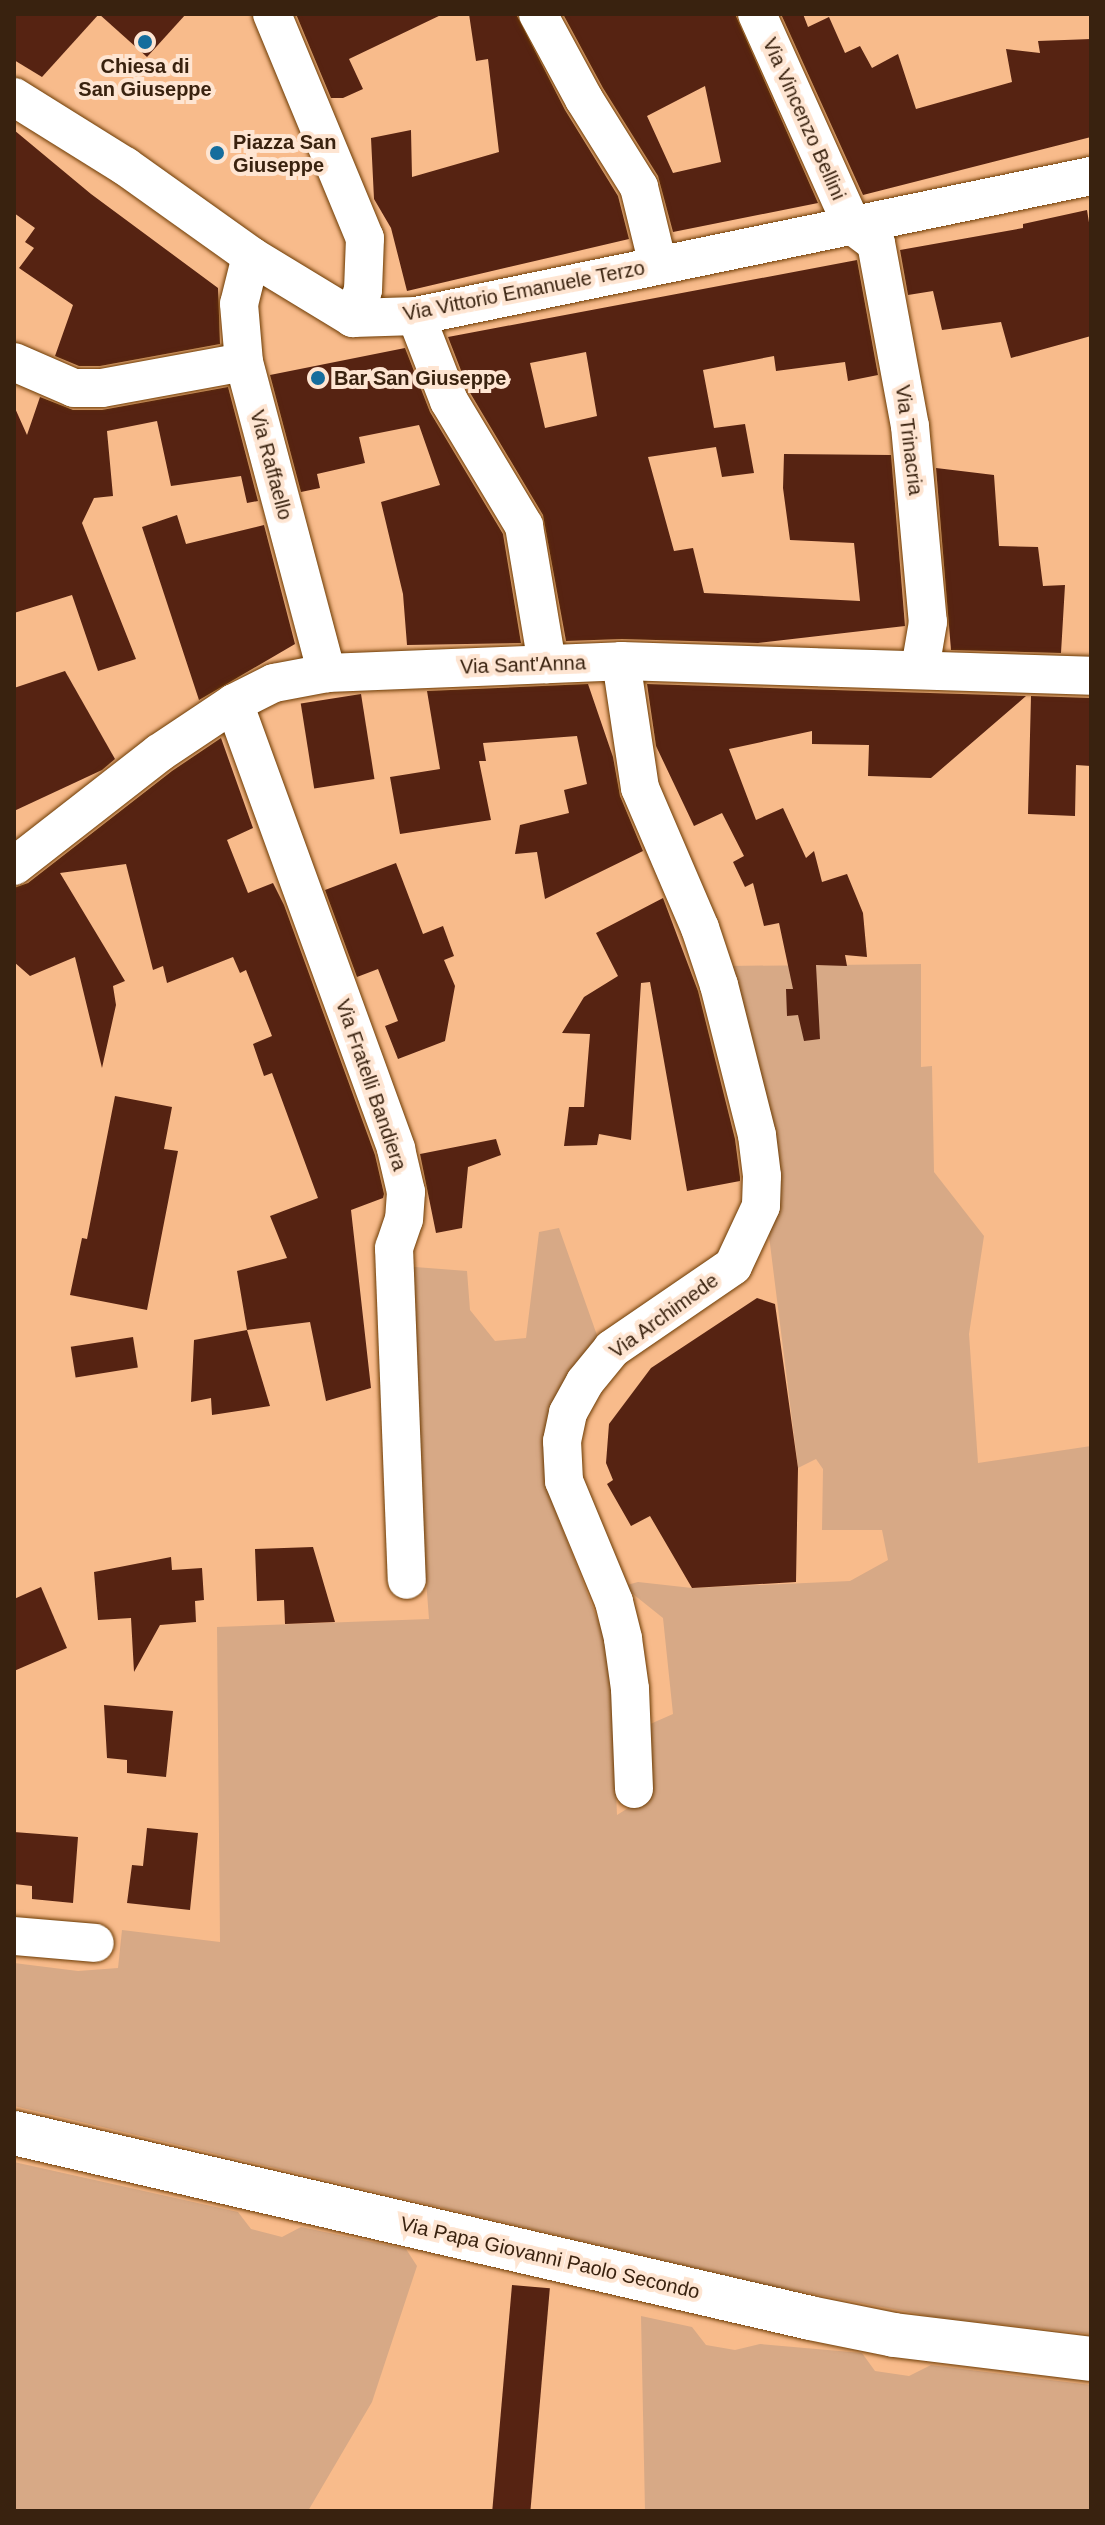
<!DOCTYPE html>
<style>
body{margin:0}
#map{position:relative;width:1105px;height:2525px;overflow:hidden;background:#f8bb8b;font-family:Helvetica,sans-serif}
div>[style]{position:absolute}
.green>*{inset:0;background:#d7a986}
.building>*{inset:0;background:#562312;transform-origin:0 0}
.roads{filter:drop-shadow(0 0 2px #6c3a02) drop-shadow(0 0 2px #6c3a02)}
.minor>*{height:38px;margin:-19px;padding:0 19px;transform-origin:19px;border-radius:19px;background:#fff}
.major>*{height:44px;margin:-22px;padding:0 22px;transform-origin:22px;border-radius:22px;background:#fff}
.dots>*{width:22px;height:22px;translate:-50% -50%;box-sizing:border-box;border:4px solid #fee5d2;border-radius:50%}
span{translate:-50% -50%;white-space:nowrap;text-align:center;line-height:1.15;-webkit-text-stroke:8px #fee5d2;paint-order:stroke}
.poi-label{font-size:20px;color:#39220f;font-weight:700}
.left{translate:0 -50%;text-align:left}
.street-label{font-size:20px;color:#39220f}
.frame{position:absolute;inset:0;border:16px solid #39220f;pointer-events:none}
</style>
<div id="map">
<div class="green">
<div style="clip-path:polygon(921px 964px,921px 1067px,932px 1066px,934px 1172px,984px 1236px,969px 1334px,978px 1463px,1091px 1446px,1091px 2334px,935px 2317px,777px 2287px,14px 2106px,14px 1963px,78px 1971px,118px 1968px,122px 1930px,220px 1942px,217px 1627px,429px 1619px,402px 1266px,467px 1271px,470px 1310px,495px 1341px,526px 1338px,539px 1232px,559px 1228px,598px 1338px,545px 1455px,551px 1500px,610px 1652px,617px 1815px,652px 1793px,648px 1725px,673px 1714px,663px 1618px,623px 1586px,638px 1582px,692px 1588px,850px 1581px,888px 1560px,882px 1530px,822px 1530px,823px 1469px,816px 1459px,798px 1468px,769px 1236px,781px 1182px,761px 1082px,726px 966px)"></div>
<div style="clip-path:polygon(14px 2162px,238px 2212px,251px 2229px,282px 2237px,301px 2227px,406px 2249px,417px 2266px,372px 2402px,308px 2511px,14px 2511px)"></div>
<div style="clip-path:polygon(641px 2316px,692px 2327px,706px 2345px,735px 2350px,760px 2344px,862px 2353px,875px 2371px,909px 2376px,931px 2365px,1091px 2385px,1091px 2511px,645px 2511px)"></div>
</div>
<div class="building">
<div style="clip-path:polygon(14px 14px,99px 14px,42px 77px,14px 60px)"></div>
<div style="clip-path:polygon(99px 14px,186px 14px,147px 57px)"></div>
<div style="clip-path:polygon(296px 14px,443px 14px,349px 59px,363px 89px,343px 98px,331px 98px)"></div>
<div style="clip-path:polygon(469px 14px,516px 14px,565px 110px,618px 196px,629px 239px,407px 291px,391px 228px,374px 199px,371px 138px,411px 130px,412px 177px,499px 152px,488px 59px,476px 61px)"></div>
<div style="clip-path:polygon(evenodd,563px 14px,735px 14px,818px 203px,673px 232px,658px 176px,603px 88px,563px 14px,705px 86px,721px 162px,673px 173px,647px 116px,705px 86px)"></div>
<div style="clip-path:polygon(781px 14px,803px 14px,808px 27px,829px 17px,845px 53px,860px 46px,872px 68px,898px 54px,916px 109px,1012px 82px,1006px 49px,1040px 53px,1038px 41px,1091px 39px,1091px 137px,863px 195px)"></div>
<div style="clip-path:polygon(14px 130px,91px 194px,218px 288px,220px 344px,100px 366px,79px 366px,55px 356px,73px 305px,19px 268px,34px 248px,25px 242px,35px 228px,14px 213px)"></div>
<div style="clip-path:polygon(1087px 210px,1091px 235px,1091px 336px,1011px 358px,1001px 322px,942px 330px,933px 291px,908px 295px,900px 250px,1023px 228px,1023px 224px)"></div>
<div style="clip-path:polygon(evenodd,857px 260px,878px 375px,848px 381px,845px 362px,776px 371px,774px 356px,703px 370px,714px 428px,745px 424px,754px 473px,722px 477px,716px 447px,648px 457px,674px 551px,693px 548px,704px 593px,860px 601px,854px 543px,790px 540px,783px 488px,784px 454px,891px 455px,905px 626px,758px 643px,622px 639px,566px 641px,543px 515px,469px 391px,448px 337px,857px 260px,586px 352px,597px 416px,545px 428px,530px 363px,586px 352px)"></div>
<div style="clip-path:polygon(405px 348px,430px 412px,503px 534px,521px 643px,407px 645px,403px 594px,381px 502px,440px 485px,419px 425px,359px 437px,365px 463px,317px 474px,320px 488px,301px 492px,270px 375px)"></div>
<div style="clip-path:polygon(228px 387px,258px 501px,247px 503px,241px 476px,171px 486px,157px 421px,107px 431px,113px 496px,94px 498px,82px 523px,136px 659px,98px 671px,72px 595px,14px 613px,14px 406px,27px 435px,40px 397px,73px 410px,102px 410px)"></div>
<div style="clip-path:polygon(936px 468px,994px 475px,999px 546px,1038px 547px,1043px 586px,1065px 585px,1061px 653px,951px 650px)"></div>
<div style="clip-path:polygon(177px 515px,186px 544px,264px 525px,295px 644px,199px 700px,142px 527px)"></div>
<div style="clip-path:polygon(65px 671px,115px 759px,102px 770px,14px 811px,14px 688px)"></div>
<div style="clip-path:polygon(588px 684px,613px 757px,620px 796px,643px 851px,545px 899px,537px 852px,515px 854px,520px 825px,569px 813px,564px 790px,587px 784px,577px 736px,483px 743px,486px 761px,479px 761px,491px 820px,400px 834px,390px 777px,440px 769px,427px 691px)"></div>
<div style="clip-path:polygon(647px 684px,1026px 696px,931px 778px,868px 776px,869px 745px,812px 744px,812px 731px,729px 749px,756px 820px,783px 808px,806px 858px,814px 851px,822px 882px,847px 874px,863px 913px,867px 957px,845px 955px,847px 966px,816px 965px,820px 1039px,804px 1041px,798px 1015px,787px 1016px,786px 989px,793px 989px,779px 923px,764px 926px,753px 883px,745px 887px,733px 862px,744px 856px,722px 813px,694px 826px,656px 746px)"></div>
<div style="left:361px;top:694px;width:86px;height:61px;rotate:81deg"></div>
<div style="clip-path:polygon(1031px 696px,1091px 698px,1091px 766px,1076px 765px,1075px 816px,1028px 814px)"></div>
<div style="clip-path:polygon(221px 738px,253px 828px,227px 840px,248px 893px,273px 883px,284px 905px,375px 1155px,384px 1194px,383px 1198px,351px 1210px,371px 1388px,326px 1401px,310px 1322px,247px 1330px,237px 1271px,287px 1258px,270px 1216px,318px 1198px,272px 1073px,264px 1076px,253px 1044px,272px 1036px,246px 970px,240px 973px,233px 957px,167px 983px,163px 966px,153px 970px,126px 864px,60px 873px,125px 981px,113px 986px,116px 1005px,102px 1068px,75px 957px,30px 976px,14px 962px,14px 888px,28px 883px,172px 771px)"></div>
<div style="clip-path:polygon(396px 863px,423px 934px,443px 926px,454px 956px,444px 960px,455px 986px,445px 1041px,398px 1059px,385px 1026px,398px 1021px,378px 969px,357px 977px,325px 890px)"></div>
<div style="clip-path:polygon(663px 898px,698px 991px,735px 1139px,740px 1177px,740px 1181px,687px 1191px,650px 982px,641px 983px,631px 1140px,599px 1134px,597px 1145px,564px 1146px,569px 1107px,584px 1107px,590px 1034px,562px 1033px,584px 997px,618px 976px,596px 933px)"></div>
<div style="clip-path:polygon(115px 1096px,172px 1107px,164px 1149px,178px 1151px,147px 1310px,70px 1295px,82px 1238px,87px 1239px)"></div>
<div style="clip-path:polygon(496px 1139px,501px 1155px,468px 1167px,462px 1228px,436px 1233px,420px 1154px)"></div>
<div style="clip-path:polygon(757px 1298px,775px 1304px,798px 1468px,796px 1582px,692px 1588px,650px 1516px,631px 1526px,607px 1484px,613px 1480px,606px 1463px,609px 1424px,651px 1368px)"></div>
<div style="clip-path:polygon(247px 1330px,270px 1406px,212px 1415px,211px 1398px,191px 1402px,194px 1340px)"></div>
<div style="left:133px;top:1337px;width:31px;height:63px;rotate:81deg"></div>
<div style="clip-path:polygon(313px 1547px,335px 1622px,285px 1624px,284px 1600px,257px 1601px,255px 1549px)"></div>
<div style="clip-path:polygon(171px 1557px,172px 1570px,202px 1568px,204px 1600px,195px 1601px,196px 1622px,160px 1625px,134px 1672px,131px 1618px,98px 1620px,94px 1572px)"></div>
<div style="clip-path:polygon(41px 1587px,67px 1648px,14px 1671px,14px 1599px)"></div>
<div style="clip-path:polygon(104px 1705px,173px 1711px,166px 1777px,127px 1773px,127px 1760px,107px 1758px)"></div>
<div style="clip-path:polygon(147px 1828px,198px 1833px,190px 1910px,127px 1903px,132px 1865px,143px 1866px)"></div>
<div style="clip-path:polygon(14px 1832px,78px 1837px,73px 1903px,32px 1899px,32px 1886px,14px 1884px)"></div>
<div style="left:512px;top:2285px;width:38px;height:227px;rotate:5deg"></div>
</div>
<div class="roads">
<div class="minor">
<div style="left:272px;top:14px;width:243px;rotate:67.5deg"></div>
<div style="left:365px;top:238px;width:52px;rotate:92.2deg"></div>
<div style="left:363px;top:290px;width:30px;rotate:110deg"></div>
<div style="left:538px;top:14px;width:97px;rotate:61.6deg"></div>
<div style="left:584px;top:99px;width:104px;rotate:58deg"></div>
<div style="left:639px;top:187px;width:80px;rotate:76.3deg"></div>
<div style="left:757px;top:14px;width:231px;rotate:65.8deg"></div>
<div style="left:852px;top:225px;width:30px;rotate:37deg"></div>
<div style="left:876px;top:243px;width:186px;rotate:79.5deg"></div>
<div style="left:910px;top:426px;width:197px;rotate:84.8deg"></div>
<div style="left:928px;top:622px;width:48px;rotate:99.7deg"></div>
<div style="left:14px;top:97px;width:131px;rotate:31.9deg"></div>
<div style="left:125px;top:166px;width:155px;rotate:35.5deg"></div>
<div style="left:251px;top:256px;width:119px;rotate:31.3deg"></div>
<div style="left:353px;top:318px;width:63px;rotate:-1.8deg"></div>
<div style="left:416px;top:316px;width:689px;rotate:-11.72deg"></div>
<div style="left:251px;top:256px;width:49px;rotate:104deg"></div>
<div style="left:239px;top:304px;width:58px;rotate:85.1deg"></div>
<div style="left:244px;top:362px;width:322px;rotate:75.1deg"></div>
<div style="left:416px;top:316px;width:91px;rotate:68.8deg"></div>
<div style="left:449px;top:401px;width:146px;rotate:59deg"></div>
<div style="left:524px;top:526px;width:140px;rotate:80.5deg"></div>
<div style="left:14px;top:362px;width:65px;rotate:23.4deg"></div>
<div style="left:74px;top:388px;width:28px"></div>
<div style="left:102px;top:388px;width:144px;rotate:-10.4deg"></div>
<div style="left:621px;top:661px;width:128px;rotate:81.5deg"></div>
<div style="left:640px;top:788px;width:152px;rotate:66.8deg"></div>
<div style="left:700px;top:928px;width:60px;rotate:71.6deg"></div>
<div style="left:719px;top:985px;width:155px;rotate:75.8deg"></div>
<div style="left:757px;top:1135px;width:41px;rotate:83deg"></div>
<div style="left:762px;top:1176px;width:30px;rotate:92deg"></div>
<div style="left:761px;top:1206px;width:66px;rotate:115deg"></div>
<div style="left:733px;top:1266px;width:147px;rotate:145.6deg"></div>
<div style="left:612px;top:1349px;width:43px;rotate:129.3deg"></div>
<div style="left:585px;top:1382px;width:35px;rotate:119deg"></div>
<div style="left:568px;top:1413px;width:29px;rotate:102deg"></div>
<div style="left:562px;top:1441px;width:40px;rotate:87.1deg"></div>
<div style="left:564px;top:1481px;width:131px;rotate:67.5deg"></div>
<div style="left:614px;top:1602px;width:38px;rotate:76deg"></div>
<div style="left:623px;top:1639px;width:50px;rotate:82deg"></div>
<div style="left:630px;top:1689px;width:100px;rotate:87.7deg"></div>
<div style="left:234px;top:703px;width:475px;rotate:70deg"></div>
<div style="left:396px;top:1149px;width:44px;rotate:76.9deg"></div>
<div style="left:406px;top:1192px;width:27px;rotate:94deg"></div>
<div style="left:404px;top:1219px;width:31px;rotate:109deg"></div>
<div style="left:394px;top:1248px;width:332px;rotate:87.8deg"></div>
<div style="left:14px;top:866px;width:184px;rotate:-37.9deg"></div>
<div style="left:159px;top:753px;width:90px;rotate:-33.7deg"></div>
<div style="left:234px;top:703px;width:45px;rotate:-26.6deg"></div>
<div style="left:274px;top:683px;width:54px;rotate:-10.7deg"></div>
<div style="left:327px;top:673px;width:294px;rotate:-2.3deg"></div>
<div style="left:621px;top:661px;width:470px;rotate:1.8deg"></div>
<div style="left:14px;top:1936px;width:81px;rotate:4.9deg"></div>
</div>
<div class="major">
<div style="left:14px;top:2133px;width:817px;rotate:13.08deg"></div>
<div style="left:810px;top:2318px;width:86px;rotate:11.4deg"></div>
<div style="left:894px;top:2335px;width:198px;rotate:6.9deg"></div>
</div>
</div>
<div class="dots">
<div style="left:145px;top:42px;background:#156d9d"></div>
<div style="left:217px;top:153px;background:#156d9d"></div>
<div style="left:318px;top:378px;background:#156d9d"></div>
</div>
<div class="poi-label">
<span style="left:145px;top:78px">Chiesa di<br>San Giuseppe</span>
<span class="left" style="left:233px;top:154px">Piazza San<br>Giuseppe</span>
<span class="left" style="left:334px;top:378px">Bar San Giuseppe</span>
</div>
<div class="street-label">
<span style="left:804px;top:119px;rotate:66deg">Via Vincenzo Bellini</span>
<span style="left:524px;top:291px;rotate:-11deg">Via Vittorio Emanuele Terzo</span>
<span style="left:909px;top:440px;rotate:83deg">Via Trinacria</span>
<span style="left:271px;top:465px;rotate:75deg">Via Raffaello</span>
<span style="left:523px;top:665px;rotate:-2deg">Via Sant'Anna</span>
<span style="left:371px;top:1085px;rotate:71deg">Via Fratelli Bandiera</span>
<span style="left:664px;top:1316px;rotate:-36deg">Via Archimede</span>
<span style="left:550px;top:2258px;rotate:13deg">Via Papa Giovanni Paolo Secondo</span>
</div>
<div class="frame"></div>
</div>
